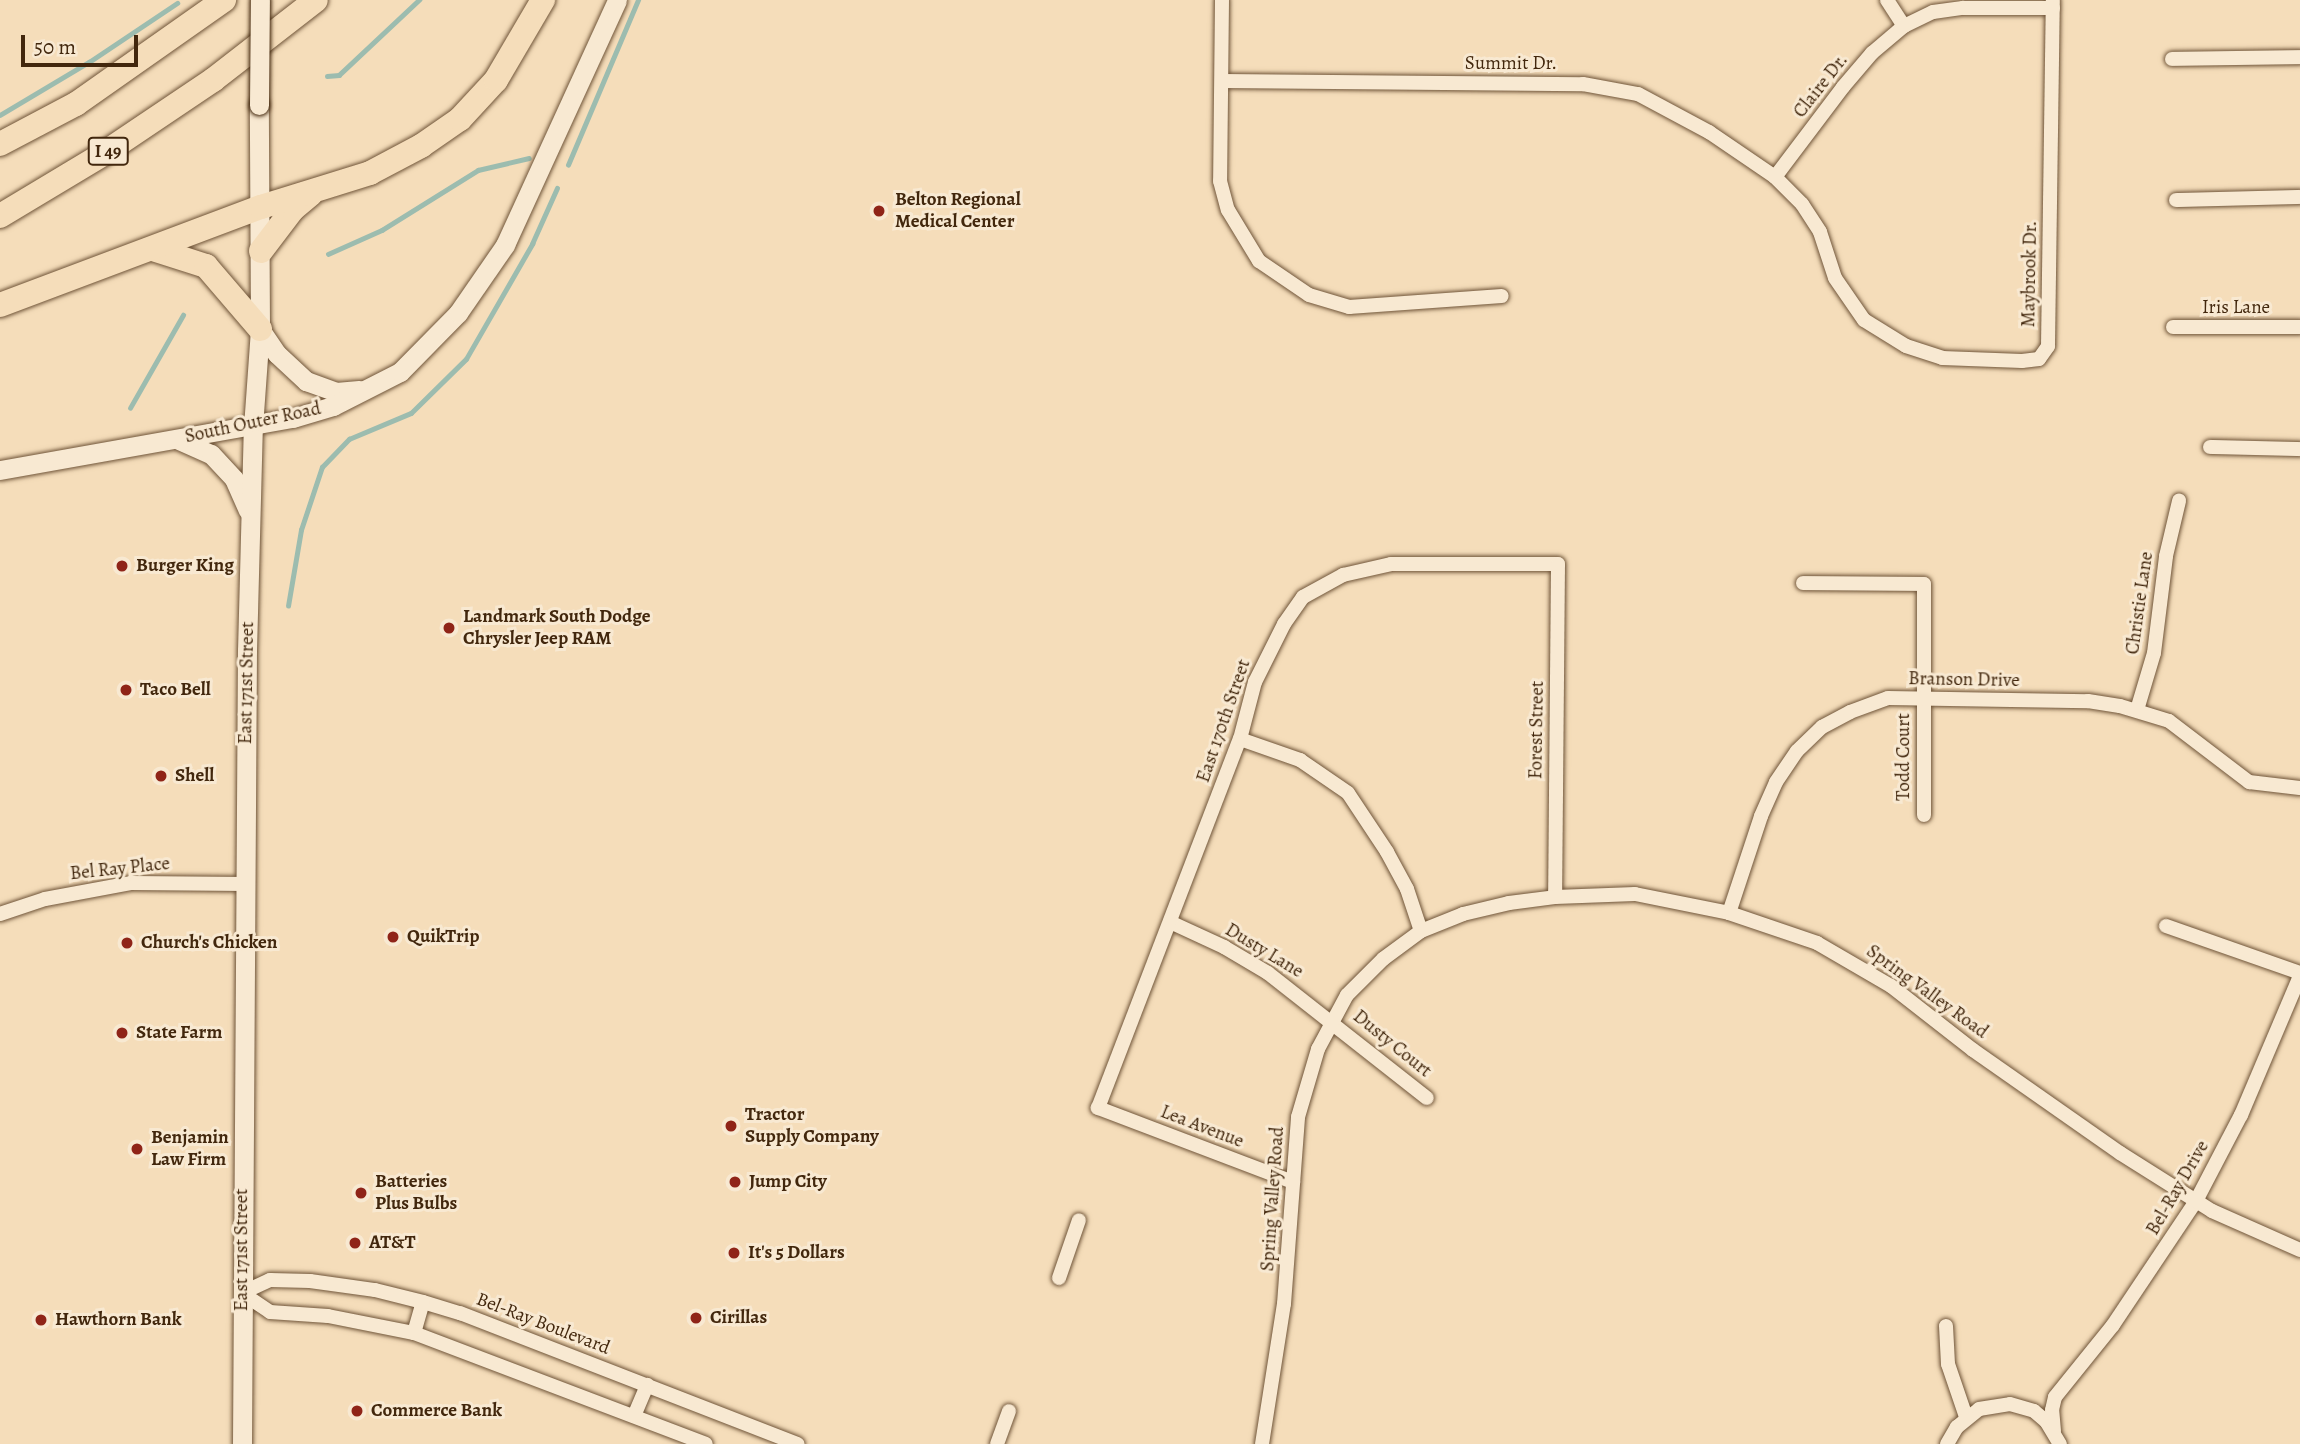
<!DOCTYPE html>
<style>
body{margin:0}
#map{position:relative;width:2300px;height:1444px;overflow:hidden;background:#f5ddba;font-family:Alegreya,serif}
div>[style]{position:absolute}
.stream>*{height:4.5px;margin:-2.25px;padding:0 2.25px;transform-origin:2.25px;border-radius:2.25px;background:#9cbcaf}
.roads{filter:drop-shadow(0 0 2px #6f5438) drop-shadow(0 0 2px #6f5438)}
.street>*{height:14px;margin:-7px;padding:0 7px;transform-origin:7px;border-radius:7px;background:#f8e9d2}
.secondary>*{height:19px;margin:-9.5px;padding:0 9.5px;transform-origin:9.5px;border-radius:9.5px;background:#f8e9d2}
.highway>*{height:24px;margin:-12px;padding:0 12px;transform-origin:12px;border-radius:12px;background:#f5ddba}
.bridges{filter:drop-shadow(0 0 2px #42270d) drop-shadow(0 0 2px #42270d)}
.secondary-bridge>*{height:19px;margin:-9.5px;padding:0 9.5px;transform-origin:9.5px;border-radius:9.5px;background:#f8e9d2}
.dots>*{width:19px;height:19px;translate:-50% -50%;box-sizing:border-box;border:4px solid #f8e9d2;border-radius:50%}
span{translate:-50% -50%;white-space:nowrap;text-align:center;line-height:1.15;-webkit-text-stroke:6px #f8e9d2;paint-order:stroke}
.shield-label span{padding:2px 5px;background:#f8e9d2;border:2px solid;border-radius:5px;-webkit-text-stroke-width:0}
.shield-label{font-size:18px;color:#42270d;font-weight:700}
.street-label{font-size:19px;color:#42270d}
.poi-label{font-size:19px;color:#42270d;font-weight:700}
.left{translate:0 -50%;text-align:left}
.scale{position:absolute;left:21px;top:35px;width:117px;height:32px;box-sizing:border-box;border:4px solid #42270d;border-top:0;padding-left:9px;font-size:21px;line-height:24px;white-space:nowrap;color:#42270d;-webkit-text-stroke:5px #f8e9d2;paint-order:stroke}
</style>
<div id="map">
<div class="stream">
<div style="left:327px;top:76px;width:12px;rotate:-5deg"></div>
<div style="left:339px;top:75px;width:110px;rotate:-43.2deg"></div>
<div style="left:0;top:115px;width:104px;rotate:-30.8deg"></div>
<div style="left:89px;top:62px;width:106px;rotate:-33.8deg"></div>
<div style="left:568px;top:165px;width:179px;rotate:-67deg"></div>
<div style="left:328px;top:254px;width:59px;rotate:-24deg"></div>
<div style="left:382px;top:230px;width:113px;rotate:-32deg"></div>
<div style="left:478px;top:170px;width:52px;rotate:-13.2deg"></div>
<div style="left:130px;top:408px;width:107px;rotate:-60.3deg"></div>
<div style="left:288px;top:606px;width:77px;rotate:-80.3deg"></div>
<div style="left:301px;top:530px;width:66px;rotate:-71.6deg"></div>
<div style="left:322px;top:467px;width:39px;rotate:-46deg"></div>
<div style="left:349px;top:439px;width:67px;rotate:-22.8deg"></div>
<div style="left:411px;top:413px;width:77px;rotate:-44.5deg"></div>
<div style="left:466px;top:359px;width:133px;rotate:-60.1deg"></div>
<div style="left:532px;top:244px;width:61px;rotate:-65.9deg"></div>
</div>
<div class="roads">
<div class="street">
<div style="left:1222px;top:0;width:181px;rotate:90.6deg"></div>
<div style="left:1220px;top:181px;width:30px;rotate:75deg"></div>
<div style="left:1228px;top:210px;width:60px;rotate:58.7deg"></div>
<div style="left:1259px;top:261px;width:60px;rotate:34.2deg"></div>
<div style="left:1309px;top:295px;width:42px;rotate:16.7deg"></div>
<div style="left:1349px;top:307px;width:153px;rotate:-4.1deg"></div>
<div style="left:1887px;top:0;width:31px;rotate:57deg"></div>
<div style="left:2172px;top:59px;width:128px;rotate:-0.9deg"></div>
<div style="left:1222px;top:81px;width:361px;rotate:0.5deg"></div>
<div style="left:1583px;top:84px;width:56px;rotate:10.3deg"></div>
<div style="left:1638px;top:94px;width:81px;rotate:28.2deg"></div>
<div style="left:1709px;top:132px;width:80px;rotate:34.3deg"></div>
<div style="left:1775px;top:177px;width:38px;rotate:45deg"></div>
<div style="left:1802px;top:204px;width:33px;rotate:57deg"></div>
<div style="left:1820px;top:232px;width:48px;rotate:71.9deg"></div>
<div style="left:1835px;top:278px;width:51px;rotate:55.4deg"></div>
<div style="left:1864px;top:320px;width:49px;rotate:31.8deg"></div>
<div style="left:1906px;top:346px;width:38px;rotate:18deg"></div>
<div style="left:1942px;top:358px;width:80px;rotate:2.1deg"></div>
<div style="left:2022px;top:361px;width:17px;rotate:-7deg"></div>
<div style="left:2039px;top:359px;width:16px;rotate:-55deg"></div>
<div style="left:2048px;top:346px;width:346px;rotate:-89.2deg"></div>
<div style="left:1775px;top:177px;width:113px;rotate:-52.9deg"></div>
<div style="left:1843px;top:87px;width:45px;rotate:-49.5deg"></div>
<div style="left:1872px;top:53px;width:42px;rotate:-40.2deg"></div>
<div style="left:1904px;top:26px;width:32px;rotate:-26deg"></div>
<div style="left:1933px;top:12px;width:30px;rotate:-8deg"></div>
<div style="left:1963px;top:8px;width:90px"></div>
<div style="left:2176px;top:200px;width:124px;rotate:-1.4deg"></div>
<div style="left:2173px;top:327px;width:127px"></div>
<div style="left:2210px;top:447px;width:90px;rotate:1.3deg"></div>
<div style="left:1803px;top:583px;width:121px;rotate:0.5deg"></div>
<div style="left:1924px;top:584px;width:231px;rotate:90deg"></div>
<div style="left:2137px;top:710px;width:59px;rotate:-73.4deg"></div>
<div style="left:2154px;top:653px;width:98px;rotate:-82.9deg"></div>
<div style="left:2166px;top:556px;width:57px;rotate:-76.7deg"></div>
<div style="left:1240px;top:739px;width:64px;rotate:19.3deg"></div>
<div style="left:1300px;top:760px;width:58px;rotate:34.5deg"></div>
<div style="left:1348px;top:793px;width:71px;rotate:56.5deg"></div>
<div style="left:1387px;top:852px;width:42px;rotate:61.6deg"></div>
<div style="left:1407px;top:889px;width:44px;rotate:71.6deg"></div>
<div style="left:1729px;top:913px;width:102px;rotate:-71.7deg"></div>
<div style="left:1761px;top:816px;width:37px;rotate:-66deg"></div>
<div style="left:1776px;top:782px;width:37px;rotate:-56deg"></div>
<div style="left:1797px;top:751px;width:35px;rotate:-44deg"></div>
<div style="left:1822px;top:727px;width:32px;rotate:-28deg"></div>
<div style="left:1850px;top:712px;width:40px;rotate:-20.2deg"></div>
<div style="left:1888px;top:698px;width:200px;rotate:0.9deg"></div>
<div style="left:2088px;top:701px;width:32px;rotate:9deg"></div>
<div style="left:2120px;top:706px;width:51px;rotate:17deg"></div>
<div style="left:2169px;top:721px;width:101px;rotate:37.3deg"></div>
<div style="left:2249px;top:782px;width:51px;rotate:6.7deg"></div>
<div style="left:0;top:914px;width:47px;rotate:-18.4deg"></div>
<div style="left:45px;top:899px;width:87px;rotate:-10.5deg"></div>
<div style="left:131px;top:883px;width:115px;rotate:0.5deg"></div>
<div style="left:1170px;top:922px;width:60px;rotate:24.8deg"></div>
<div style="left:1224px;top:947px;width:51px;rotate:30.6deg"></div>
<div style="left:1268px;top:973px;width:202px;rotate:38.2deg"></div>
<div style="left:2166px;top:926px;width:142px;rotate:19.3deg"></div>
<div style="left:1293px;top:1182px;width:209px;rotate:-159.2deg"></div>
<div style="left:1098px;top:1108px;width:395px;rotate:-69deg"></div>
<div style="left:1240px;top:739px;width:59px;rotate:-75.3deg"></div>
<div style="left:1255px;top:682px;width:65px;rotate:-63.4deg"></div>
<div style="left:1284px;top:624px;width:33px;rotate:-55deg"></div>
<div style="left:1303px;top:597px;width:46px;rotate:-28.8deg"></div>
<div style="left:1343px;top:575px;width:49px;rotate:-12.9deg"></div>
<div style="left:1391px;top:564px;width:167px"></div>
<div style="left:1558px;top:564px;width:333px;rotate:90.5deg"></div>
<div style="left:1059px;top:1278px;width:61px;rotate:-71deg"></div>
<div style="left:242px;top:1293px;width:31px;rotate:-25deg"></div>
<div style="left:270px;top:1280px;width:40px;rotate:1.4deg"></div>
<div style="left:310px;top:1281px;width:66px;rotate:7.9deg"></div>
<div style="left:375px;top:1290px;width:49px;rotate:14deg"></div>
<div style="left:423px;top:1302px;width:39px;rotate:17deg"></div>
<div style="left:460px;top:1313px;width:362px;rotate:21.2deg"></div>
<div style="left:242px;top:1293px;width:34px;rotate:34deg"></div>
<div style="left:270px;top:1312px;width:58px;rotate:3.9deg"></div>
<div style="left:328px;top:1316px;width:88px;rotate:11.2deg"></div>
<div style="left:414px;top:1333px;width:312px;rotate:20.8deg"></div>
<div style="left:1946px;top:1326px;width:38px;rotate:87deg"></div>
<div style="left:1948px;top:1364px;width:56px;rotate:71.2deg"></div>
<div style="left:414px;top:1333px;width:32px;rotate:-74deg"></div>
<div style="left:634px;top:1416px;width:34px;rotate:-67deg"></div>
<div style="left:2054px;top:1431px;width:21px;rotate:-95deg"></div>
<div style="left:2052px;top:1410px;width:13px;rotate:-77deg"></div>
<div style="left:2055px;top:1397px;width:92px;rotate:-51.1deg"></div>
<div style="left:2113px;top:1325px;width:149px;rotate:-56.2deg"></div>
<div style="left:2196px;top:1201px;width:97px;rotate:-62.4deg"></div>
<div style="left:2241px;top:1115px;width:151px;rotate:-67deg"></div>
<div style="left:997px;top:1444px;width:35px;rotate:-70deg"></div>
<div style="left:1262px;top:1444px;width:142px;rotate:-81.1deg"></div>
<div style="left:1284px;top:1304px;width:188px;rotate:-85.7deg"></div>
<div style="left:1298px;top:1117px;width:71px;rotate:-73.6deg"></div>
<div style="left:1318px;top:1049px;width:61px;rotate:-61.8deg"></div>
<div style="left:1347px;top:995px;width:51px;rotate:-45deg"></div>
<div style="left:1383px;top:959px;width:47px;rotate:-36.4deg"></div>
<div style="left:1421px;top:931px;width:45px;rotate:-22deg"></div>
<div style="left:1463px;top:914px;width:47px;rotate:-13.4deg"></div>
<div style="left:1509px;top:903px;width:46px;rotate:-7.4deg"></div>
<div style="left:1555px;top:897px;width:80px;rotate:-2.1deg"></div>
<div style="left:1635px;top:894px;width:96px;rotate:11.4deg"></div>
<div style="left:1729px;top:913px;width:93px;rotate:18.8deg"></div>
<div style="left:1817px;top:943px;width:86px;rotate:30.2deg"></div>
<div style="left:1891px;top:986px;width:104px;rotate:38deg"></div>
<div style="left:1973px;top:1050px;width:179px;rotate:35deg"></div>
<div style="left:2120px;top:1153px;width:109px;rotate:32.2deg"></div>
<div style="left:2212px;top:1211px;width:96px;rotate:23.9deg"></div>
<div style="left:1947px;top:1444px;width:20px;rotate:-60deg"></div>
<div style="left:1957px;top:1427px;width:28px;rotate:-39deg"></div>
<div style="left:1979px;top:1409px;width:31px;rotate:-9deg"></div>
<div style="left:2010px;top:1404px;width:25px;rotate:16deg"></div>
<div style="left:2034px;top:1411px;width:16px;rotate:40deg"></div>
<div style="left:2046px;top:1421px;width:27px;rotate:59deg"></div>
</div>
<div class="secondary">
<div style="left:260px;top:329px;width:30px;rotate:56deg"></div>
<div style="left:277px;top:354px;width:40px;rotate:43deg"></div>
<div style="left:306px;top:381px;width:32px;rotate:20deg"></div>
<div style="left:336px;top:392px;width:23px;rotate:-5deg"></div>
<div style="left:179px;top:440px;width:35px;rotate:24deg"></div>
<div style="left:211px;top:454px;width:34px;rotate:47deg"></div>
<div style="left:234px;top:479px;width:34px;rotate:66deg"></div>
<div style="left:0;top:470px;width:298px;rotate:-10.1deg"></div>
<div style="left:293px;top:418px;width:42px;rotate:-16.7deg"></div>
<div style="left:333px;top:406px;width:75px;rotate:-26.9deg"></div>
<div style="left:400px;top:372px;width:83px;rotate:-45.5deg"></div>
<div style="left:458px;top:313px;width:83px;rotate:-55.3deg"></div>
<div style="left:505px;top:245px;width:269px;rotate:-65.4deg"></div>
<div style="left:242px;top:1444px;width:793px;rotate:-89.64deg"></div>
<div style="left:247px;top:651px;width:224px;rotate:-88.5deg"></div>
<div style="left:253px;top:427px;width:98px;rotate:-85.9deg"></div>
<div style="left:260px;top:329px;width:224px;rotate:-90.3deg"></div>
</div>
<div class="highway">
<div style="left:0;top:144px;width:86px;rotate:-27.8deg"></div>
<div style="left:76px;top:104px;width:181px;rotate:-35.1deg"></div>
<div style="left:0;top:216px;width:120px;rotate:-31deg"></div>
<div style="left:103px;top:154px;width:133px;rotate:-33.9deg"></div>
<div style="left:213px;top:80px;width:130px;rotate:-37.8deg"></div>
<div style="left:153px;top:249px;width:56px;rotate:17.8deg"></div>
<div style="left:206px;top:266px;width:83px;rotate:49.4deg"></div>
<div style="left:261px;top:251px;width:53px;rotate:-52.7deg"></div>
<div style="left:293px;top:209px;width:23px;rotate:-40deg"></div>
<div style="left:0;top:305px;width:279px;rotate:-20.6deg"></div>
<div style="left:261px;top:207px;width:114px;rotate:-17.3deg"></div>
<div style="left:370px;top:173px;width:58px;rotate:-27.9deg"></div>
<div style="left:421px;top:146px;width:47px;rotate:-34.7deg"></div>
<div style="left:460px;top:119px;width:53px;rotate:-47.3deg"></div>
<div style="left:496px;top:80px;width:93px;rotate:-59.6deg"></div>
</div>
</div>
<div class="bridges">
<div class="secondary-bridge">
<div style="left:259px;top:105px;width:105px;rotate:-89.5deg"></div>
</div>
</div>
<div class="dots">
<div style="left:879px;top:211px;background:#8f2418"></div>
<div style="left:122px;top:566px;background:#8f2418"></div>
<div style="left:449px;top:628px;background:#8f2418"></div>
<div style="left:126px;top:690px;background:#8f2418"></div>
<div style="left:161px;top:776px;background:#8f2418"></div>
<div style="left:393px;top:937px;background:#8f2418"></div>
<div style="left:127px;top:943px;background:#8f2418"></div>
<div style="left:122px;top:1033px;background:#8f2418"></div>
<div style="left:731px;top:1126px;background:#8f2418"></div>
<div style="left:137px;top:1149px;background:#8f2418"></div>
<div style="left:735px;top:1182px;background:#8f2418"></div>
<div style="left:361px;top:1193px;background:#8f2418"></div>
<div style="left:355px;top:1243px;background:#8f2418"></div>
<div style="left:734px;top:1253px;background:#8f2418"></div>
<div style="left:696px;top:1318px;background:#8f2418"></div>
<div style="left:41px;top:1320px;background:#8f2418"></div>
<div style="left:357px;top:1411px;background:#8f2418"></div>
</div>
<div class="shield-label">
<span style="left:108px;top:151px">I 49</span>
</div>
<div class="street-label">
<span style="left:1511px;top:64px">Summit Dr.</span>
<span style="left:1821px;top:86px;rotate:-52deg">Claire Dr.</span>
<span style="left:2030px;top:274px;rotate:-89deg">Maybrook Dr.</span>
<span style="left:2236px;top:308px">Iris Lane</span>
<span style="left:253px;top:423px;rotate:-12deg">South Outer Road</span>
<span style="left:2140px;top:603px;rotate:-82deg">Christie Lane</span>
<span style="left:1964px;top:680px;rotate:1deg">Branson Drive</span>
<span style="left:247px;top:683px;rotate:-89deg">East 171st Street</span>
<span style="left:1224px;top:721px;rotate:-71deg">East 170th Street</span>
<span style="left:1537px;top:730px;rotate:-89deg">Forest Street</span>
<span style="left:1904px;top:757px;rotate:-90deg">Todd Court</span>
<span style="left:120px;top:869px;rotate:-6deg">Bel Ray Place</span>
<span style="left:1264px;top:951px;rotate:31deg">Dusty Lane</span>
<span style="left:1927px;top:992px;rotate:36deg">Spring Valley Road</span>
<span style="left:1392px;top:1044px;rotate:39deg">Dusty Court</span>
<span style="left:1202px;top:1127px;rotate:21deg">Lea Avenue</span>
<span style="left:2178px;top:1188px;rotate:-60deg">Bel-Ray Drive</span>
<span style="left:1273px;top:1199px;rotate:-86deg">Spring Valley Road</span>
<span style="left:242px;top:1250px;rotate:-90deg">East 171st Street</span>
<span style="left:543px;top:1324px;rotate:21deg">Bel-Ray Boulevard</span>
</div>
<div class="poi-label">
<span class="left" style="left:895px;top:211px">Belton Regional<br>Medical Center</span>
<span class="left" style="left:136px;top:566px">Burger King</span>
<span class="left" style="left:463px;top:628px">Landmark South Dodge<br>Chrysler Jeep RAM</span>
<span class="left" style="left:140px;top:690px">Taco Bell</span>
<span class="left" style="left:175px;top:776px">Shell</span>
<span class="left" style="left:407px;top:937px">QuikTrip</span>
<span class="left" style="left:141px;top:943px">Church's Chicken</span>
<span class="left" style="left:136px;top:1033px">State Farm</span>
<span class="left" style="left:745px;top:1126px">Tractor<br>Supply Company</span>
<span class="left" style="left:151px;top:1149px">Benjamin<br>Law Firm</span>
<span class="left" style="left:375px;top:1193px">Batteries<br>Plus Bulbs</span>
<span class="left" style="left:749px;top:1182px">Jump City</span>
<span class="left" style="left:369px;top:1243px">AT&amp;T</span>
<span class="left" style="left:748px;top:1253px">It's 5 Dollars</span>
<span class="left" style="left:710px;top:1318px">Cirillas</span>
<span class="left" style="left:55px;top:1320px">Hawthorn Bank</span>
<span class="left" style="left:371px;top:1411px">Commerce Bank</span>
</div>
<div class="scale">50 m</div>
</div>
